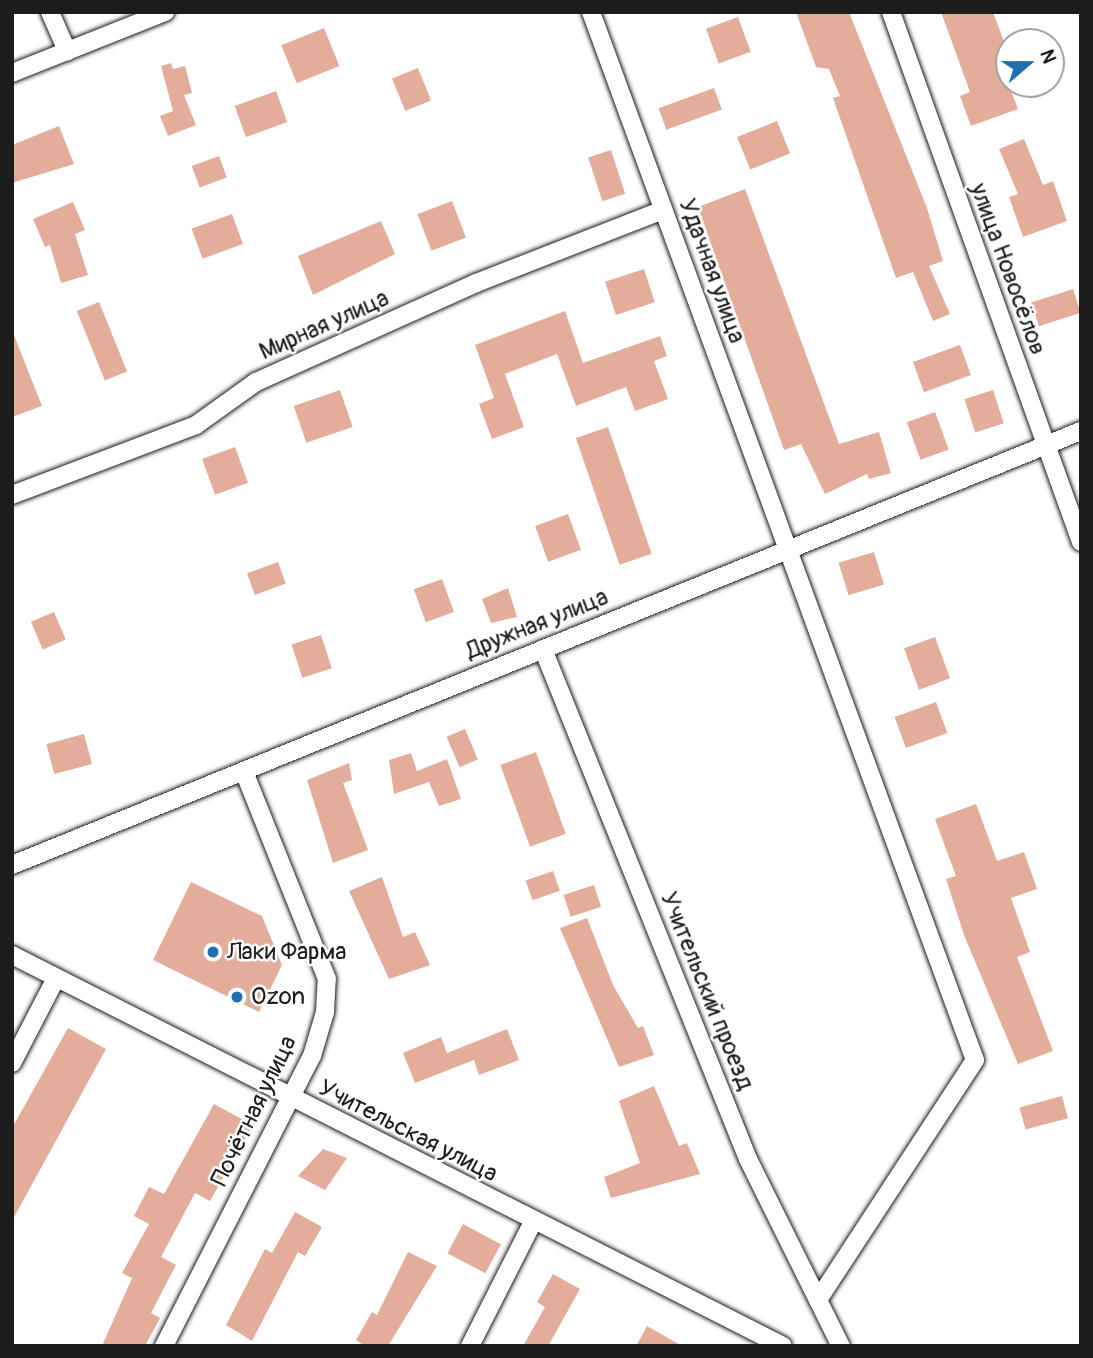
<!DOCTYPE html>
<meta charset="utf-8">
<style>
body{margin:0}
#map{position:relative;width:1093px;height:1358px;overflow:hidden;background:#fff;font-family:Pangolin,sans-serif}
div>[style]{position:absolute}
.building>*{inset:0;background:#e4ad9b;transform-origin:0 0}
.roads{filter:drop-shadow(0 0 2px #1c1c1c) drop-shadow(0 0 2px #1c1c1c)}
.street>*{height:18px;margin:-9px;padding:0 9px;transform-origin:9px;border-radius:9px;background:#fff}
.dots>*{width:19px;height:19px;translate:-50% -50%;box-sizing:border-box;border:4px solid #fff;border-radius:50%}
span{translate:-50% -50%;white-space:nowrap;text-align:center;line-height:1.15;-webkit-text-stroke:5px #fff;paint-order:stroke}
.street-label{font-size:24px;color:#1c1c1c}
.poi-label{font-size:24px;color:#1c1c1c}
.left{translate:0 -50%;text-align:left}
.frame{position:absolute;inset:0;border:14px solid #1c1c1c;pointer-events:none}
.north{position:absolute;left:995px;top:28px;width:70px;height:70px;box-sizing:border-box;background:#fff;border:2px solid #a4a4a4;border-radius:50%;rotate:70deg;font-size:19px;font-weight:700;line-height:28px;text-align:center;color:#1c1c1c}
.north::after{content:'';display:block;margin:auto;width:24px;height:32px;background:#1f6fb2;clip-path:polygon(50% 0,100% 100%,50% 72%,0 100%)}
</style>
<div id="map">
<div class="building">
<div style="clip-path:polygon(796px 12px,849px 12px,927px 208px,943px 261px,929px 266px,950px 314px,933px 321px,913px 272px,896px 278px,833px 98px,840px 96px,829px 69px,816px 67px)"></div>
<div style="clip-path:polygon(941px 12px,993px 12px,1009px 55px,999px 59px,1018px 109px,971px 126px,960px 96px,970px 92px)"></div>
<div style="left:738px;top:17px;width:37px;height:34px;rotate:70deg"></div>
<div style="left:324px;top:28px;width:41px;height:46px;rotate:68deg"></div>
<div style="clip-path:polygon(171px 63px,173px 69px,185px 66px,192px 93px,184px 95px,196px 125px,168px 136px,160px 116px,173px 111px,161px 66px)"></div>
<div style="left:418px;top:68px;width:35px;height:28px;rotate:68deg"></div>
<div style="left:714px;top:88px;width:23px;height:59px;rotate:70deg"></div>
<div style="left:276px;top:91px;width:33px;height:44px;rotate:70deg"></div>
<div style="left:777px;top:121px;width:35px;height:43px;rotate:68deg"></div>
<div style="clip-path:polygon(59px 126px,74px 164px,12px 183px,12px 145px)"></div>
<div style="clip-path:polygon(1024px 139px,1043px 185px,1053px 181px,1067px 221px,1023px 237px,1009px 197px,1018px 194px,999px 149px)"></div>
<div style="left:611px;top:150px;width:46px;height:24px;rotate:72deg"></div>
<div style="left:219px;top:156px;width:23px;height:29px;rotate:70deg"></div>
<div style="clip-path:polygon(745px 189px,839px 444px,879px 432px,891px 473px,869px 479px,867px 474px,825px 494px,801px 444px,784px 450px,698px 207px)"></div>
<div style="left:452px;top:201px;width:39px;height:37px;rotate:69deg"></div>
<div style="clip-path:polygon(73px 202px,85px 230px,75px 234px,88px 275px,61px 283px,50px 245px,45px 247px,33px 219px)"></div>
<div style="left:232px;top:214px;width:32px;height:43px;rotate:70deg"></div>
<div style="clip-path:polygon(381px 221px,395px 254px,313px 295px,298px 256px)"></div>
<div style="left:644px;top:269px;width:35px;height:41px;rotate:72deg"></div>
<div style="left:1073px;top:289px;width:25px;height:44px;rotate:72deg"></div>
<div style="left:99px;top:302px;width:75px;height:24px;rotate:68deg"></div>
<div style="clip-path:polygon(565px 311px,583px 363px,660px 336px,667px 356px,654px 361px,668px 399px,635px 411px,626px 387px,576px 406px,557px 354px,505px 374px,524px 427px,492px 439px,479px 404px,494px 398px,475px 345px)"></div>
<div style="clip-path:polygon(12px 330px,42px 406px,12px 417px)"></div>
<div style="left:960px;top:345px;width:32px;height:50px;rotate:70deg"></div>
<div style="left:340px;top:390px;width:39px;height:49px;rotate:71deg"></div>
<div style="left:993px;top:390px;width:35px;height:30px;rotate:72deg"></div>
<div style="left:935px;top:412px;width:40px;height:30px;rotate:70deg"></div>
<div style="left:608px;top:427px;width:134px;height:34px;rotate:71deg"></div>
<div style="left:235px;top:447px;width:38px;height:35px;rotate:70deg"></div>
<div style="left:568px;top:514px;width:38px;height:35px;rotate:70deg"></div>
<div style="left:874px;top:552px;width:34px;height:37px;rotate:73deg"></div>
<div style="left:278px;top:562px;width:23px;height:33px;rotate:70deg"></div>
<div style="left:442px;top:579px;width:35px;height:30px;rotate:70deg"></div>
<div style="clip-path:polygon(508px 588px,517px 617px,491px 623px,482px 599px)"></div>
<div style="left:54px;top:612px;width:30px;height:25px;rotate:67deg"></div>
<div style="left:321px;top:635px;width:35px;height:31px;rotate:72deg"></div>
<div style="left:935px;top:637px;width:44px;height:33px;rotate:70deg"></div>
<div style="left:936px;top:702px;width:33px;height:44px;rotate:70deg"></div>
<div style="left:465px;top:729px;width:33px;height:20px;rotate:67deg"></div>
<div style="left:84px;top:734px;width:31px;height:39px;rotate:75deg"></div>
<div style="left:536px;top:752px;width:87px;height:38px;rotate:70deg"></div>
<div style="clip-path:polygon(411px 753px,417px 771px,447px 759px,461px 799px,439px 806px,429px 782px,394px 794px,389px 760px)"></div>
<div style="clip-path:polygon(349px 763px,352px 780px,343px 783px,368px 850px,333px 863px,307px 780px)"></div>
<div style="clip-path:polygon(976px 804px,997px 861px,1024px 852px,1037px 889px,1011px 898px,1030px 952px,1017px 957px,1053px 1051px,1018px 1064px,964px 935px,946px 879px,956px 876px,935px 819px)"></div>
<div style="left:553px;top:871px;width:21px;height:29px;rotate:71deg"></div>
<div style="clip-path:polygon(382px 877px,403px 937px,415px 932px,430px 965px,389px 979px,349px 891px)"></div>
<div style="clip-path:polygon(191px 882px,262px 916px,282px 965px,259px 1012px,153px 960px)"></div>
<div style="left:594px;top:885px;width:23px;height:32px;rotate:72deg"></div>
<div style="clip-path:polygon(587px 918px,613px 985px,638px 1028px,643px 1026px,654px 1055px,619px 1067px,560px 928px)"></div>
<div style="clip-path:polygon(68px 1028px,106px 1049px,12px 1221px,12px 1128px)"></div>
<div style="clip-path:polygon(507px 1029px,519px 1060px,479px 1075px,474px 1060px,415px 1083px,403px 1053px,441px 1037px,447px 1053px)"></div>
<div style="clip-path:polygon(654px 1086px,679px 1146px,687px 1143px,700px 1174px,611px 1198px,604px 1177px,640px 1163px,619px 1101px)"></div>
<div style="left:1062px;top:1096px;width:23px;height:44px;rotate:75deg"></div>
<div style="clip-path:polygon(214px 1104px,253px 1125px,210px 1201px,195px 1193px,161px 1257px,176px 1265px,151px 1313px,160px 1318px,145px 1346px,102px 1346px,132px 1278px,122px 1273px,149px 1224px,134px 1216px,149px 1187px,164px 1194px)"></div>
<div style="clip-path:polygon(323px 1149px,347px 1158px,325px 1190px,298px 1176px)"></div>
<div style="clip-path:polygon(295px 1212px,322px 1227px,305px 1256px,298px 1252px,252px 1341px,226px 1325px,265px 1249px,272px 1253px)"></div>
<div style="left:463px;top:1224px;width:43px;height:33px;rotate:28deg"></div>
<div style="clip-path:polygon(408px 1252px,437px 1266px,388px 1346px,365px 1346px,356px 1340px,372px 1312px,377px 1315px)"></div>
<div style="clip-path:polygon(553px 1274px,580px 1289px,548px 1346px,523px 1346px,545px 1307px,537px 1302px)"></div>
<div style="clip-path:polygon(647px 1326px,682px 1346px,636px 1346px)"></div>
</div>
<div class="roads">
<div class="street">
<div style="left:50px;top:12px;width:43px;rotate:66.4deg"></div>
<div style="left:591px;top:12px;width:1116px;rotate:69.88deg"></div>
<div style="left:975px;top:1060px;width:287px;rotate:123.2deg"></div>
<div style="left:891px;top:12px;width:563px;rotate:70.28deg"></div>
<div style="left:12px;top:73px;width:165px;rotate:-21.7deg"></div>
<div style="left:12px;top:495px;width:197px;rotate:-20.8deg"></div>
<div style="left:196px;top:425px;width:74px;rotate:-35.6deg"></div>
<div style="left:256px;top:382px;width:241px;rotate:-24.2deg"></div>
<div style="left:476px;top:283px;width:201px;rotate:-21.3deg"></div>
<div style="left:543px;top:649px;width:550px;rotate:68.1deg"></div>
<div style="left:748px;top:1159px;width:209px;rotate:63.6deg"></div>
<div style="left:12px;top:865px;width:1154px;rotate:-22.1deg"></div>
<div style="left:12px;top:955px;width:864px;rotate:26.89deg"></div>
<div style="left:12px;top:1063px;width:96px;rotate:-62.6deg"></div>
<div style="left:164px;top:1346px;width:326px;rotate:-63deg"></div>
<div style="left:312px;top:1056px;width:46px;rotate:-73.5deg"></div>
<div style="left:325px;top:1012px;width:33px;rotate:-87deg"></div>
<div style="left:327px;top:979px;width:223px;rotate:-111.8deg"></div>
<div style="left:470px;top:1346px;width:139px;rotate:-63.1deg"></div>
</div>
</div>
<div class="dots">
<div style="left:213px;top:952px;background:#1f6fb2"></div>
<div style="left:237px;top:997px;background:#1f6fb2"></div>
</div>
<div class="street-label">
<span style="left:1008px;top:269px;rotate:70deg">улица Новосёлов</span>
<span style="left:712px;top:271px;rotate:70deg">Удачная улица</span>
<span style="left:324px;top:325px;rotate:-24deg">Мирная улица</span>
<span style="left:537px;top:624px;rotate:-22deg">Дружная улица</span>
<span style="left:707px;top:991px;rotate:68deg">Учительский проезд</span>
<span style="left:254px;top:1111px;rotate:-64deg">Почётная улица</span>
<span style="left:408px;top:1131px;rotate:27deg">Учительская улица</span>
</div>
<div class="poi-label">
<span class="left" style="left:227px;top:952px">Лаки Фарма</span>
<span class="left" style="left:251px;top:997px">Ozon</span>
</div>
<div class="frame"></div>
<div class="north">N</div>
</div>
